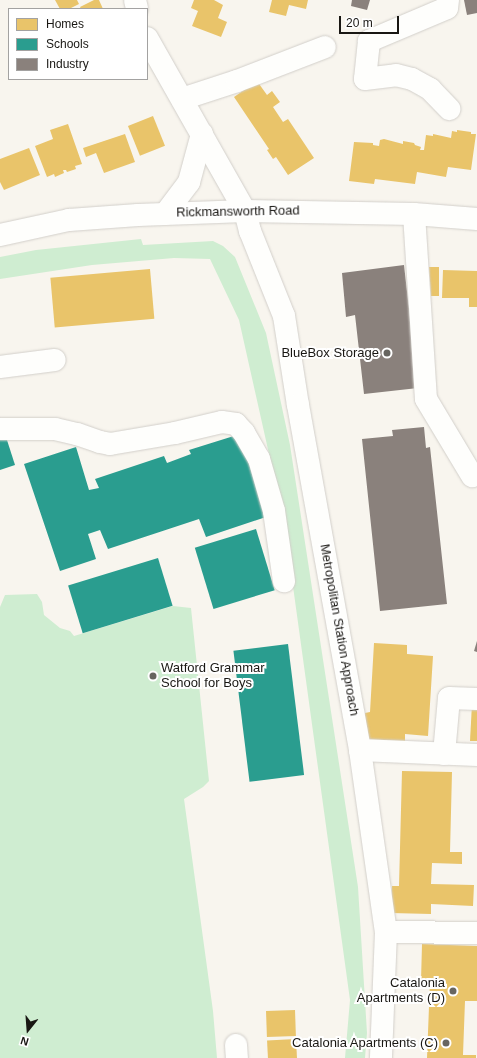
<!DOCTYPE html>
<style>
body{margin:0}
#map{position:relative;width:477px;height:1058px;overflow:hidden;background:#f8f5ee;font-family:Arial,sans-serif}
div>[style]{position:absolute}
.green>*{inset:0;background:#cfedd1}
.homes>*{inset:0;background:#e9c46a;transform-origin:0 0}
.schools>*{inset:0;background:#2a9d8f;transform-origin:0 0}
.industry>*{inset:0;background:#8a817c}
.roads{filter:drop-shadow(0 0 1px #d2cfca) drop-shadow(0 0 1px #d2cfca)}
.minor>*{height:22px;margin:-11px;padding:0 11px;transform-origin:11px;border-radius:11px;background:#fefefc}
.major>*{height:22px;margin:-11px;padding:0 11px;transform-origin:11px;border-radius:11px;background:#fefefc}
.dots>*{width:11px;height:11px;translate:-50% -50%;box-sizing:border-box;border:2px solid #fff;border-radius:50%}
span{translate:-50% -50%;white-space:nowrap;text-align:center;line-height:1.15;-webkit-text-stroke:4px #fff;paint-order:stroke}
.street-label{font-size:13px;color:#191713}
.poi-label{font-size:13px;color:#191713}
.right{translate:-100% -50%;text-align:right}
.left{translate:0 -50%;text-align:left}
.legend{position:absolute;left:8px;top:8px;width:140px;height:72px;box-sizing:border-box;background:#fff;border:1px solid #a3a2a1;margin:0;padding:5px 7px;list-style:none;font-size:12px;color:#191713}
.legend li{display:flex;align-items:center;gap:8px;height:20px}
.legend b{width:20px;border:1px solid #a3a2a1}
.north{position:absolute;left:8px;top:1010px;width:40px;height:40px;-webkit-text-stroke:3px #fff;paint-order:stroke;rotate:197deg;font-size:11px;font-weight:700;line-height:16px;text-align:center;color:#191713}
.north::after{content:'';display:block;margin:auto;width:14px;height:18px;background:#191713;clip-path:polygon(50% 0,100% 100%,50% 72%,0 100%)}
.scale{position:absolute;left:339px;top:16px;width:60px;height:18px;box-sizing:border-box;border:2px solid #191713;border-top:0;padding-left:5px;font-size:12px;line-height:14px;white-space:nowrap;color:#191713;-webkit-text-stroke:3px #fff;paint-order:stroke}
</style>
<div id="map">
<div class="green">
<div style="clip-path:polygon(141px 239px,143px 245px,213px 241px,223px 246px,235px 257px,266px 333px,290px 445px,358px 887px,367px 1033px,365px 1058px,345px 1058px,350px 1000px,284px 521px,239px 320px,210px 259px,174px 258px,92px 265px,0 279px,0 257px,36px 250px)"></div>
<div style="clip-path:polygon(37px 594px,42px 602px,44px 615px,60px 628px,70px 631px,74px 636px,173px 606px,191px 608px,209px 781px,203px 787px,184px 799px,213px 1011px,217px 1058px,0 1058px,0 607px,5px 595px)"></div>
</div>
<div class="homes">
<div style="clip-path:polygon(55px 0,77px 0,79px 4px,69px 9px,60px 9px)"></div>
<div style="clip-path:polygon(94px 0,99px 0,103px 9px,81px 9px,80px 7px)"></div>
<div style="clip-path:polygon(194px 0,214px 0,223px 5px,218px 18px,227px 22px,221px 37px,192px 26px,198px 11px,191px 8px)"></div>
<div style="clip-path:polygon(272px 0,308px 0,306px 9px,289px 5px,286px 16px,269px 12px)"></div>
<div style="clip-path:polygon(257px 81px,267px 95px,272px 91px,280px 102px,273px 107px,283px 122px,288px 119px,314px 158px,288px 175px,276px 157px,273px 159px,267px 150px,269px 149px,234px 97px)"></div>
<div style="left:153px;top:116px;width:32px;height:27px;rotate:68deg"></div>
<div style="clip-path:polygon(68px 124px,82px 164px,75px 166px,76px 169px,67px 172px,66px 170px,63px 170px,64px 173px,55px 177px,54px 174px,47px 177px,35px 146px,53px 139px,50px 130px)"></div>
<div style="clip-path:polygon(457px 130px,471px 132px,471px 134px,476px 134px,471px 170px,448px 167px,446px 177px,417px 172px,415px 184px,375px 179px,374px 184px,349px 181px,354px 142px,373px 143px,373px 145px,379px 146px,380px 140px,384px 139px,403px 144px,403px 141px,414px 143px,415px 145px,421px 147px,420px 150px,424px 150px,426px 135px,433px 136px,433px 134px,451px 138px,452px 131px,457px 132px)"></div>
<div style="clip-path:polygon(125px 134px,135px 162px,104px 173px,96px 153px,86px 157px,83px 148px)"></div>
<div style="clip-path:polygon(29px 148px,40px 175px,4px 190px,0 182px,0 159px)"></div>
<div style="clip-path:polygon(429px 267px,439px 267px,439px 296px,431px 296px)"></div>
<div style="left:150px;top:269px;width:50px;height:100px;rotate:85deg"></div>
<div style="clip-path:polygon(443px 270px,477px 271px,477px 307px,469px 307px,469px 298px,442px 298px)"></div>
<div style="clip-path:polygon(374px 643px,407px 645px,407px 654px,433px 656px,428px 736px,405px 734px,405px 748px,363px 746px,365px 713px,370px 712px)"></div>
<div style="clip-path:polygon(472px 704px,477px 704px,477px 741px,470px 741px)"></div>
<div style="clip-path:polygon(402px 771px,452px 772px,450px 852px,462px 852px,462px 864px,432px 863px,431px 884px,474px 885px,473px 906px,431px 904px,431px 914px,391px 913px,392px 886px,399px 886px)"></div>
<div style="clip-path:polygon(422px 944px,477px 946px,477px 1001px,465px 1001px,463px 1055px,476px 1055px,476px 1058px,427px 1058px,430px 981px,421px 981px)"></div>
<div style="left:295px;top:1010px;width:26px;height:29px;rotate:88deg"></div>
<div style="left:296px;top:1039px;width:19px;height:29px;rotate:87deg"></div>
</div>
<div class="schools">
<div style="clip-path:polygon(237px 435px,249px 463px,253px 462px,266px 517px,206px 537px,199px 519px,108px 549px,100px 530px,88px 534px,96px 559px,60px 571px,24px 464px,76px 447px,89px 490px,99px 488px,95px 479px,164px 456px,167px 463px,191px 454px,189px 450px)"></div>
<div style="clip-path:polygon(6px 437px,15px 465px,0 470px,0 439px)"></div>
<div style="left:256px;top:529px;width:64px;height:64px;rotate:73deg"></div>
<div style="left:158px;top:558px;width:50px;height:94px;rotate:73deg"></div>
<div style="left:288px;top:644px;width:132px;height:55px;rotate:83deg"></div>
</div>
<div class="industry">
<div style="clip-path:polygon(352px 0,370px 0,367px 10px,351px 6px)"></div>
<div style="clip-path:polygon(464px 0,477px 0,477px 13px,467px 15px)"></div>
<div style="clip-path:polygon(404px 265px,418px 388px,364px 394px,355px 315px,346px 317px,342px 273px)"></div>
<div style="clip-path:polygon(424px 427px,426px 448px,430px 447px,447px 604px,380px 611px,362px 439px,393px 436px,392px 430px)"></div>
<div style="clip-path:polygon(477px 641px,477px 652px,474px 651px)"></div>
</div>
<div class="roads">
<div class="minor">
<div style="left:135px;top:0;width:9px;rotate:77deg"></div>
<div style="left:448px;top:0;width:8px;rotate:97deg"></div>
<div style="left:447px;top:8px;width:85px;rotate:157.1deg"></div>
<div style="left:369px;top:41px;width:38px;rotate:96deg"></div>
<div style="left:365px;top:79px;width:31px;rotate:-7deg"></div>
<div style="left:396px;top:75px;width:16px;rotate:14deg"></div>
<div style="left:412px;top:79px;width:21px;rotate:29deg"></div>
<div style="left:430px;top:89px;width:28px;rotate:46deg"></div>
<div style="left:147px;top:38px;width:199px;rotate:60.5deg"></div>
<div style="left:245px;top:211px;width:21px;rotate:76deg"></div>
<div style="left:250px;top:231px;width:92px;rotate:68.2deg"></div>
<div style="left:284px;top:316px;width:90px;rotate:81.1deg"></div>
<div style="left:298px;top:405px;width:351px;rotate:79.8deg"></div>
<div style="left:360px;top:750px;width:184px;rotate:81.9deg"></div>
<div style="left:386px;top:932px;width:126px;rotate:92.3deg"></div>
<div style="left:182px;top:99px;width:58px;rotate:-18.1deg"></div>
<div style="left:237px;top:81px;width:94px;rotate:-21.1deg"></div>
<div style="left:165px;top:214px;width:40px;rotate:-53deg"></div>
<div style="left:189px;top:182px;width:50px;rotate:-74.8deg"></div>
<div style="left:414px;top:214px;width:185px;rotate:86.3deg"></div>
<div style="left:426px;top:399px;width:90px;rotate:59.1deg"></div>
<div style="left:0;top:367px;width:55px;rotate:-7.3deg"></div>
<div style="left:0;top:429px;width:55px"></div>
<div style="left:55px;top:429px;width:23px;rotate:13deg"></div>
<div style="left:77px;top:434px;width:24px;rotate:19deg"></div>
<div style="left:100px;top:442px;width:10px;rotate:11deg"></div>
<div style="left:110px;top:444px;width:66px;rotate:-9.6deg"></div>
<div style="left:175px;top:433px;width:48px;rotate:-13.2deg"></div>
<div style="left:222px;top:422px;width:14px;rotate:8deg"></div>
<div style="left:236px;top:424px;width:12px;rotate:48deg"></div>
<div style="left:244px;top:433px;width:30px;rotate:60deg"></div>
<div style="left:259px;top:459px;width:54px;rotate:73.9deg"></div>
<div style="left:274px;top:511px;width:71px;rotate:81.9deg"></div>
<div style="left:360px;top:750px;width:117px;rotate:2.4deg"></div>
<div style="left:444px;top:754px;width:56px;rotate:-84.9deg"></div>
<div style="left:449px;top:698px;width:28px;rotate:2deg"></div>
<div style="left:386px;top:932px;width:91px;rotate:0.6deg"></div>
<div style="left:236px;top:1045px;width:13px;rotate:86deg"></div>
</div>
<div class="major">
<div style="left:0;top:235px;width:71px;rotate:-12.3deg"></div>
<div style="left:69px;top:220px;width:69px;rotate:-4.1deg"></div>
<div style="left:138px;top:215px;width:107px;rotate:-2.1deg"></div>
<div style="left:245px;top:211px;width:169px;rotate:1deg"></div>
<div style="left:414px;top:214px;width:63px;rotate:4.5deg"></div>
</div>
</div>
<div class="dots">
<div style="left:387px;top:353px;background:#676560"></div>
<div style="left:153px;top:676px;background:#676560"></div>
<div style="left:453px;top:991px;background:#676560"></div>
<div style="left:446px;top:1043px;background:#676560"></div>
</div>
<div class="street-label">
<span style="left:238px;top:212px;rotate:-1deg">Rickmansworth Road</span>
<span style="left:339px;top:630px;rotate:80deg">Metropolitan Station Approach</span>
</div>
<div class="poi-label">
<span class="right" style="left:379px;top:353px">BlueBox Storage</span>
<span class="left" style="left:161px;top:676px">Watford Grammar<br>School for Boys</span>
<span class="right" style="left:445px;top:991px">Catalonia<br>Apartments (D)</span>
<span class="right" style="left:438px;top:1043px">Catalonia Apartments (C)</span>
</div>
<ul class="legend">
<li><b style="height:11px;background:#e9c46a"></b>Homes</li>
<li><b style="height:11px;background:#2a9d8f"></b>Schools</li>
<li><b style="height:11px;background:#8a817c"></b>Industry</li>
</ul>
<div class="north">N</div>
<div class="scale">20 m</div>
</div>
